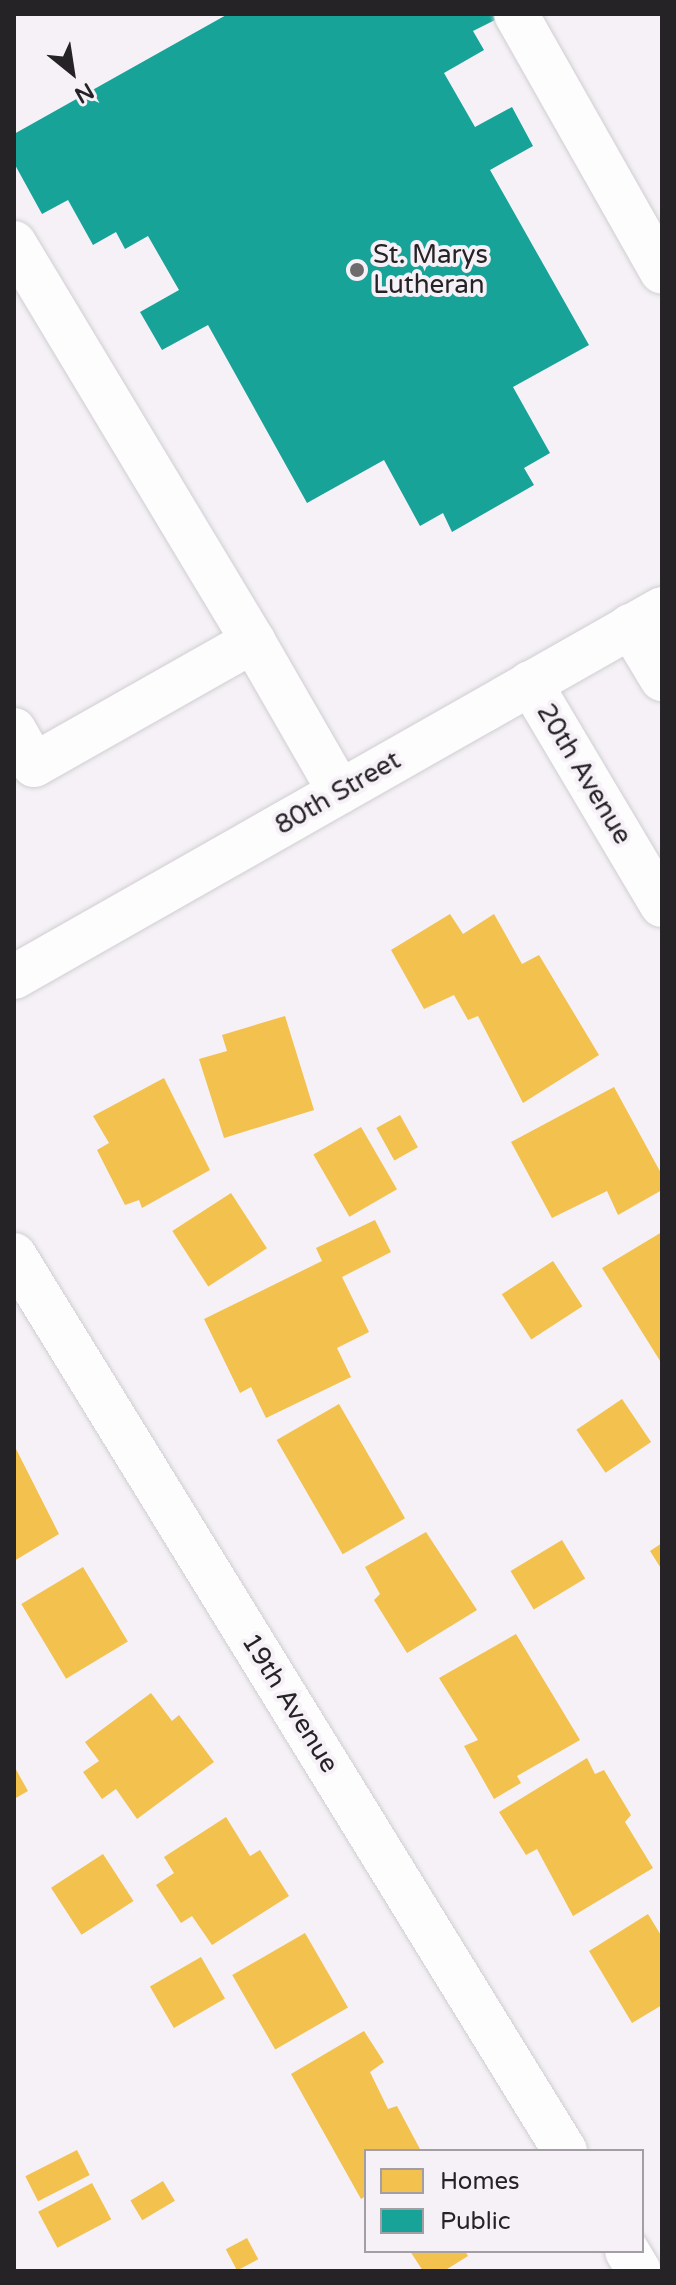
<!DOCTYPE html>
<style>
body{margin:0}
#map{position:relative;width:676px;height:2285px;overflow:hidden;background:#f5f1f6;font-family:"Varela Round",sans-serif}
div>[style]{position:absolute}
.homes>*{inset:0;background:#f2c14e;transform-origin:0 0}
.public>*{inset:0;background:#17a398}
.roads{filter:drop-shadow(0 0 2px #d0ced2) drop-shadow(0 0 2px #d0ced2)}
.minor>*{height:44px;margin:-22px;padding:0 22px;transform-origin:22px;border-radius:22px;background:#fefdfe}
.dots>*{width:22px;height:22px;translate:-50% -50%;box-sizing:border-box;border:4px solid #f6f0f7;border-radius:50%}
span{translate:-50% -50%;white-space:nowrap;text-align:center;line-height:1.15;-webkit-text-stroke:8px #f6f0f7;paint-order:stroke}
.poi-label{font-size:26px;color:#252326}
.left{translate:0 -50%;text-align:left}
.street-label{font-size:26px;color:#252326}
.frame{position:absolute;inset:0;border:16px solid #252326;pointer-events:none}
.legend{position:absolute;left:364px;top:2149px;width:280px;height:104px;box-sizing:border-box;background:#f6f0f7;border:2px solid #a29ea3;margin:0;padding:10px 14px;list-style:none;font-size:24px;color:#252326}
.legend li{display:flex;align-items:center;gap:16px;height:40px}
.legend b{width:40px;border:2px solid #a29ea3}
.north{position:absolute;left:32px;top:32px;width:80px;height:80px;-webkit-text-stroke:6px #f6f0f7;paint-order:stroke;rotate:150deg;font-size:22px;font-weight:700;line-height:32px;text-align:center;color:#252326}
.north::after{content:'';display:block;margin:auto;width:28px;height:36px;background:#252326;clip-path:polygon(50% 0,100% 100%,50% 72%,0 100%)}
</style>
<div id="map">
<div class="homes">
<div style="clip-path:polygon(450px 914px,463px 934px,494px 914px,522px 964px,539px 955px,599px 1055px,523px 1103px,478px 1016px,468px 1020px,454px 995px,424px 1009px,391px 950px)"></div>
<div style="clip-path:polygon(285px 1016px,314px 1110px,224px 1138px,199px 1059px,227px 1051px,222px 1035px)"></div>
<div style="clip-path:polygon(164px 1078px,210px 1170px,142px 1208px,139px 1200px,125px 1205px,97px 1150px,109px 1143px,93px 1116px)"></div>
<div style="clip-path:polygon(614px 1087px,662px 1175px,662px 1190px,618px 1215px,607px 1191px,552px 1218px,511px 1142px)"></div>
<div style="left:400px;top:1115px;width:37px;height:27px;rotate:61deg"></div>
<div style="left:361px;top:1127px;width:72px;height:55px;rotate:60deg"></div>
<div style="left:231px;top:1193px;width:66px;height:70px;rotate:57deg"></div>
<div style="clip-path:polygon(375px 1220px,391px 1252px,342px 1277px,369px 1332px,337px 1348px,351px 1377px,266px 1418px,251px 1387px,240px 1393px,204px 1319px,322px 1261px,316px 1248px)"></div>
<div style="clip-path:polygon(662px 1232px,662px 1364px,602px 1268px)"></div>
<div style="left:553px;top:1261px;width:54px;height:61px;rotate:57deg"></div>
<div style="left:622px;top:1399px;width:52px;height:55px;rotate:56deg"></div>
<div style="left:339px;top:1404px;width:132px;height:72px;rotate:60deg"></div>
<div style="clip-path:polygon(14px 1445px,59px 1534px,14px 1561px)"></div>
<div style="clip-path:polygon(426px 1532px,477px 1610px,407px 1653px,374px 1600px,380px 1594px,365px 1567px)"></div>
<div style="left:562px;top:1540px;width:45px;height:60px;rotate:59deg"></div>
<div style="clip-path:polygon(662px 1543px,662px 1570px,650px 1551px)"></div>
<div style="left:83px;top:1567px;width:87px;height:72px;rotate:59deg"></div>
<div style="clip-path:polygon(516px 1634px,580px 1740px,517px 1776px,521px 1783px,494px 1799px,464px 1746px,478px 1740px,439px 1678px)"></div>
<div style="clip-path:polygon(151px 1693px,172px 1721px,179px 1715px,214px 1762px,137px 1819px,116px 1789px,102px 1799px,83px 1772px,99px 1761px,85px 1742px)"></div>
<div style="clip-path:polygon(587px 1758px,595px 1774px,604px 1770px,631px 1815px,625px 1822px,653px 1868px,573px 1916px,537px 1849px,526px 1855px,499px 1812px)"></div>
<div style="clip-path:polygon(14px 1766px,28px 1791px,14px 1799px)"></div>
<div style="clip-path:polygon(226px 1817px,250px 1856px,260px 1850px,289px 1896px,212px 1945px,192px 1916px,181px 1923px,156px 1885px,174px 1873px,164px 1857px)"></div>
<div style="left:103px;top:1854px;width:56px;height:62px;rotate:57deg"></div>
<div style="clip-path:polygon(648px 1914px,662px 1937px,662px 2005px,632px 2023px,589px 1951px)"></div>
<div style="left:305px;top:1933px;width:86px;height:84px;rotate:60deg"></div>
<div style="left:201px;top:1957px;width:48px;height:59px;rotate:60deg"></div>
<div style="clip-path:polygon(364px 2031px,384px 2062px,370px 2072px,388px 2109px,397px 2106px,421px 2151px,366px 2151px,366px 2196px,361px 2199px,291px 2074px)"></div>
<div style="left:77px;top:2150px;width:28px;height:58px;rotate:63deg"></div>
<div style="left:163px;top:2181px;width:23px;height:38px;rotate:59deg"></div>
<div style="left:92px;top:2183px;width:41px;height:61px;rotate:62deg"></div>
<div style="left:247px;top:2238px;width:24px;height:24px;rotate:62deg"></div>
<div style="clip-path:polygon(410px 2251px,465px 2251px,468px 2256px,444px 2271px,423px 2271px)"></div>
</div>
<div class="public">
<div style="clip-path:polygon(228px 14px,494px 14px,497px 19px,473px 31px,484px 50px,444px 73px,475px 127px,512px 107px,533px 146px,490px 170px,589px 345px,513px 387px,550px 453px,524px 468px,534px 485px,452px 532px,443px 513px,420px 526px,384px 460px,307px 503px,208px 325px,162px 350px,140px 312px,179px 290px,148px 236px,125px 249px,116px 232px,93px 245px,68px 200px,42px 214px,14px 163px,14px 134px)"></div>
</div>
<div class="roads">
<div class="minor">
<div style="left:516px;top:14px;width:296px;rotate:60.5deg"></div>
<div style="left:14px;top:243px;width:464px;rotate:59deg"></div>
<div style="left:630px;top:626px;width:62px;rotate:58.9deg"></div>
<div style="left:530px;top:683px;width:258px;rotate:59.3deg"></div>
<div style="left:14px;top:730px;width:40px;rotate:60.3deg"></div>
<div style="left:34px;top:765px;width:252px;rotate:-29.5deg"></div>
<div style="left:253px;top:641px;width:174px;rotate:60.1deg"></div>
<div style="left:14px;top:977px;width:745px;rotate:-29.59deg"></div>
<div style="left:14px;top:1255px;width:1052px;rotate:58.41deg"></div>
<div style="left:627px;top:2251px;width:23px;rotate:59deg"></div>
</div>
</div>
<div class="dots">
<div style="left:357px;top:270px;background:#6e6b6f"></div>
</div>
<div class="poi-label">
<span class="left" style="left:373px;top:270px">St. Marys<br>Lutheran</span>
</div>
<div class="street-label">
<span style="left:584px;top:774px;rotate:59deg">20th Avenue</span>
<span style="left:338px;top:793px;rotate:-30deg">80th Street</span>
<span style="left:290px;top:1703px;rotate:58deg">19th Avenue</span>
</div>
<div class="frame"></div>
<ul class="legend">
<li><b style="height:22px;background:#f2c14e"></b>Homes</li>
<li><b style="height:22px;background:#17a398"></b>Public</li>
</ul>
<div class="north">N</div>
</div>
